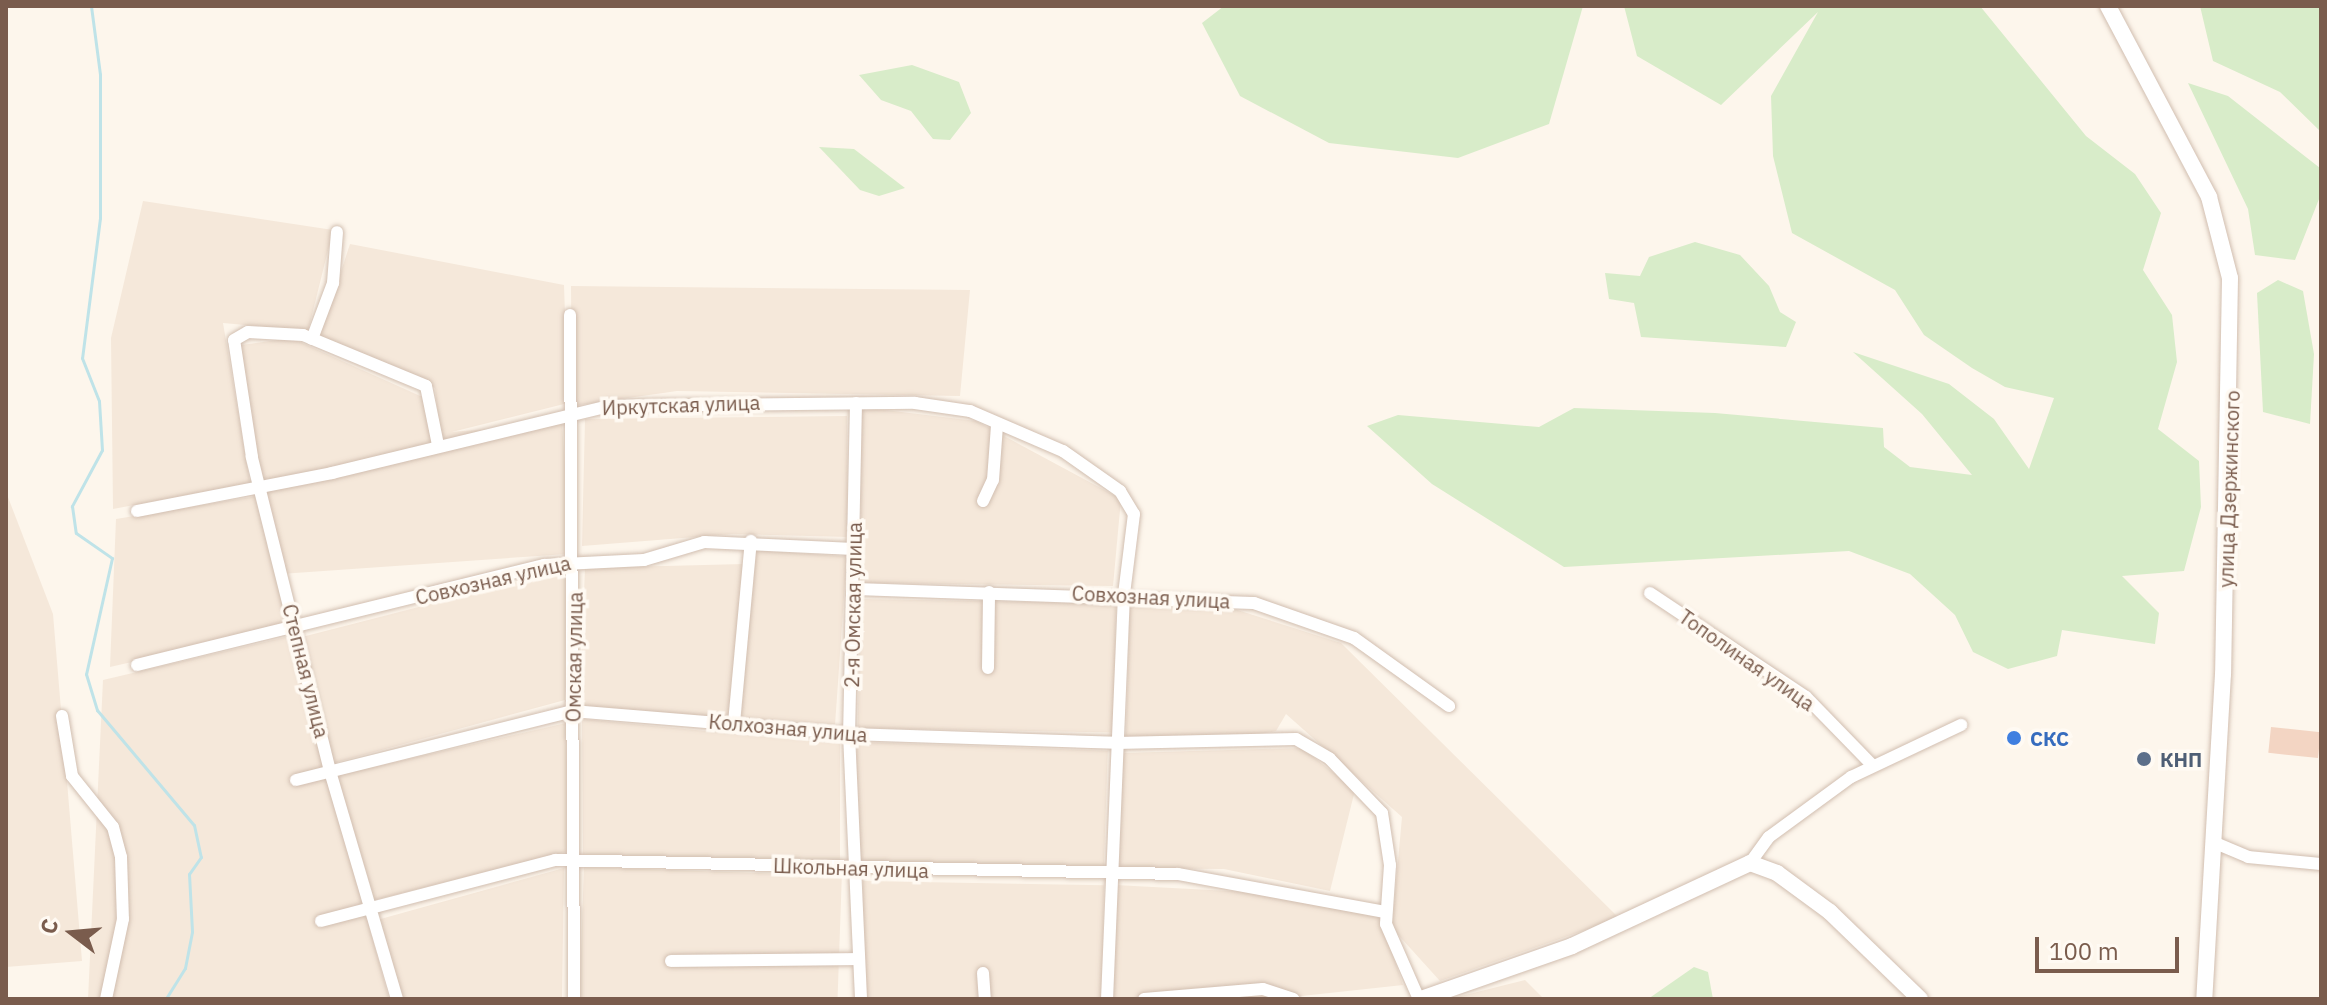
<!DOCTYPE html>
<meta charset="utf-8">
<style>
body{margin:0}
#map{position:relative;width:2327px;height:1005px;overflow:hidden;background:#fdf6ec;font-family:"IBM Plex Sans",sans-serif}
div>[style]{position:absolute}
.residential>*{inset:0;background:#f5e8da;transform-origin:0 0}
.green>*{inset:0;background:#d8ecc9}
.stream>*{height:3px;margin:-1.5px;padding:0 1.5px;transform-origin:1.5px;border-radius:1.5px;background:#bfe3e8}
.building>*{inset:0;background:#f3d5c3;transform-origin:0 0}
.roads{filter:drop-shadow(0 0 2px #d1beb0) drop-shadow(0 0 2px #d1beb0)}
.street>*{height:12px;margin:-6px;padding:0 6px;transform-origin:6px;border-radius:6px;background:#fff}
.secondary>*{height:16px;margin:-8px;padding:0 8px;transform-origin:8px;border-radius:8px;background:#fff}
.dots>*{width:22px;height:22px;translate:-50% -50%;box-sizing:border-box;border:4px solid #fffaf3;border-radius:50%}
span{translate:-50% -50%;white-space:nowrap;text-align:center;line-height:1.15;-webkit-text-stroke:7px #fffaf3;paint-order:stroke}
.street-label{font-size:20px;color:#7a5c4d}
.shop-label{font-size:20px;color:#366cbe;font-weight:700}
.left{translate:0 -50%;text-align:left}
.service-label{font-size:20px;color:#4e5e75;font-weight:700}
.frame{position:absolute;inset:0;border:8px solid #7a5c4d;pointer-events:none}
.north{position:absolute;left:32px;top:893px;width:80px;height:80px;-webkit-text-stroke:6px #fffaf3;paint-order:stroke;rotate:286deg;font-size:22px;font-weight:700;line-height:32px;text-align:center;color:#7a5c4d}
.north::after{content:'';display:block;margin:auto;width:28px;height:36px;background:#7a5c4d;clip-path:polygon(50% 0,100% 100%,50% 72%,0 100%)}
.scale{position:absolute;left:2035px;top:937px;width:144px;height:36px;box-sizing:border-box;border:4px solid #7a5c4d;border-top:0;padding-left:10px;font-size:24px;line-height:28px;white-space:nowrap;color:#7a5c4d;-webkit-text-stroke:6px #fffaf3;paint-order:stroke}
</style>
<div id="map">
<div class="residential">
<div style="clip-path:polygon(143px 201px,333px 230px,308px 331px,223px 323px,250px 483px,113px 509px,111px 338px)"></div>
<div style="clip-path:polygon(350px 244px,564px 285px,568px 403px,440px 435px,435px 388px,319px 339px)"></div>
<div style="clip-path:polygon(571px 286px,970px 290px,960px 396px,677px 391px,572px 406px)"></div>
<div style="clip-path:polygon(291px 338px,427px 399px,430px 441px,362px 463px,262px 478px,235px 346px)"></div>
<div style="clip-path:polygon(860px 407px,976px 421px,1121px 499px,1113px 586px,861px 583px)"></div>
<div style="clip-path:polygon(847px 416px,848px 537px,733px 534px,582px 546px,585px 419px)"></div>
<div style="left:562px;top:424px;width:130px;height:302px;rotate:86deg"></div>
<div style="clip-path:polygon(6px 492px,53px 614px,82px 961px,6px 967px)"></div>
<div style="clip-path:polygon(257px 496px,289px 626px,110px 667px,116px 519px)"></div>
<div style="left:753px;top:550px;width:94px;height:168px;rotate:4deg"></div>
<div style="clip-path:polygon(744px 564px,731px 719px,580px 706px,585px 568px)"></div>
<div style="clip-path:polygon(566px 569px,565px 700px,334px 763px,302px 637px)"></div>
<div style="left:860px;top:599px;width:256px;height:129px;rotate:1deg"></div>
<div style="clip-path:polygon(1130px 600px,1228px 607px,1341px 643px,1619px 918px,1440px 981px,1392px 928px,1402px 817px,1286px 714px,1276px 731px,1234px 739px,1126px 737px)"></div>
<div style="clip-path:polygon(290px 636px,389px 999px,88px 999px,103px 680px)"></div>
<div style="clip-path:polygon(582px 719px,840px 744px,840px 861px,583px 855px)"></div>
<div style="clip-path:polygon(566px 723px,569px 851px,370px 901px,334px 776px)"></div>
<div style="left:857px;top:742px;width:251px;height:120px;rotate:2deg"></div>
<div style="clip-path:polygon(1302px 748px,1355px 790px,1330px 891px,1224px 869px,1119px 868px,1123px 753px)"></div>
<div style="left:584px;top:867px;width:258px;height:132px;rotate:2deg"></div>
<div style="clip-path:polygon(564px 868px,562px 999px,404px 999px,377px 920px)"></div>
<div style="left:863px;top:881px;width:241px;height:118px;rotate:1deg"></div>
<div style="clip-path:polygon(1115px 885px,1284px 894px,1379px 914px,1403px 985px,1274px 999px,1114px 999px)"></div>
<div style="clip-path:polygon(1525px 980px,1544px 999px,1449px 999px)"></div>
</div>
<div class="green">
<div style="clip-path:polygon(1224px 6px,1583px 6px,1549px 124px,1458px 158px,1329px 143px,1240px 96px,1202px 23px)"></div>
<div style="clip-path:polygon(1624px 6px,1980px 6px,2086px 136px,2135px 174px,2161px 213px,2143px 270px,2172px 315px,2177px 362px,2158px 429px,2199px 461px,2201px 507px,2184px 571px,2122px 576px,2159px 613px,2155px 644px,2062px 630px,2057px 656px,2008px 669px,1973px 652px,1955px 615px,1910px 574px,1849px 551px,1564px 567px,1432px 484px,1367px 426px,1398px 415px,1539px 427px,1574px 408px,1715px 413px,1883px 428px,1884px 447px,1910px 467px,1972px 475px,1922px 414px,1853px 352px,1949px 384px,1994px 419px,2029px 469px,2054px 398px,2005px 387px,1972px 368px,1924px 335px,1895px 290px,1792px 233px,1773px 156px,1771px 96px,1818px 12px,1721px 105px,1637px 56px)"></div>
<div style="clip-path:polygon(2200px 6px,2321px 6px,2321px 132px,2280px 92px,2213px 61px)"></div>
<div style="clip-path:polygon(912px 65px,959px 82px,971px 113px,950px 140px,933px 139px,911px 111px,881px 100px,859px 75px)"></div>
<div style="clip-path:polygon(2188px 83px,2228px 96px,2320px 168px,2321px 194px,2295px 260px,2255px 255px,2248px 209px)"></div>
<div style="clip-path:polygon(819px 147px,854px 149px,905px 188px,879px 196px,860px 190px)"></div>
<div style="clip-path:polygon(1695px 242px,1740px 255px,1769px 286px,1780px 312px,1796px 322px,1786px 347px,1641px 337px,1634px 303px,1609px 299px,1605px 273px,1640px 276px,1649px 257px)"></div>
<div style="clip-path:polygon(2278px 280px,2303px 291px,2314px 354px,2310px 424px,2263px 412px,2257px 293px)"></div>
<div style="clip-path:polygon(1694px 967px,1708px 972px,1713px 999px,1648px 999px)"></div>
</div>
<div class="stream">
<div style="left:91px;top:6px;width:69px;rotate:82.5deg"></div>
<div style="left:100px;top:74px;width:144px;rotate:90deg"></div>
<div style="left:100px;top:218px;width:141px;rotate:97.3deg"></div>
<div style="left:82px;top:358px;width:46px;rotate:68.4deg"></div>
<div style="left:99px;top:401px;width:49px;rotate:86.5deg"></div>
<div style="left:102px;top:450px;width:64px;rotate:118.2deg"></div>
<div style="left:72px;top:506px;width:27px;rotate:82deg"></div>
<div style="left:76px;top:533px;width:44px;rotate:34.8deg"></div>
<div style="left:112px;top:558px;width:119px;rotate:102.6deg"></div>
<div style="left:86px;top:674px;width:38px;rotate:73deg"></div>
<div style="left:97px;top:710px;width:150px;rotate:49.9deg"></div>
<div style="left:194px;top:825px;width:33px;rotate:78deg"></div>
<div style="left:201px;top:857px;width:21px;rotate:125deg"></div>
<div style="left:189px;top:874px;width:58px;rotate:87deg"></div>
<div style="left:192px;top:932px;width:37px;rotate:101deg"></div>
<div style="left:185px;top:968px;width:36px;rotate:122deg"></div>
</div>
<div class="building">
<div style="left:2271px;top:727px;width:50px;height:26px;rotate:6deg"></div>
</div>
<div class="roads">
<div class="street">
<div style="left:570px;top:315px;width:684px;rotate:89.66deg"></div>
<div style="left:312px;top:339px;width:60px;rotate:-69.4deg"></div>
<div style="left:333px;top:283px;width:51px;rotate:-85.5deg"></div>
<div style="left:856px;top:403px;width:331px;rotate:91.2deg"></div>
<div style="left:849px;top:734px;width:265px;rotate:87.4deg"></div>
<div style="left:983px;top:501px;width:23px;rotate:-65deg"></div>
<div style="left:993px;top:480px;width:54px;rotate:-85.8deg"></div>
<div style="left:137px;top:511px;width:199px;rotate:-11deg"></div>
<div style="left:332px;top:473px;width:285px;rotate:-13.6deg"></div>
<div style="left:609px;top:406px;width:306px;rotate:-0.6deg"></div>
<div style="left:915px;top:403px;width:56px;rotate:8.3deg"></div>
<div style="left:970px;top:411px;width:101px;rotate:23.3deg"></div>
<div style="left:1063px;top:451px;width:70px;rotate:35.1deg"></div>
<div style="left:1120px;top:491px;width:27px;rotate:59deg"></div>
<div style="left:1134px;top:514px;width:81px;rotate:97.1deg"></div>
<div style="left:1124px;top:594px;width:405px;rotate:92.4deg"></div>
<div style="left:855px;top:589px;width:399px;rotate:2deg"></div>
<div style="left:1254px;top:603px;width:106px;rotate:19.3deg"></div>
<div style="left:1354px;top:638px;width:117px;rotate:35.6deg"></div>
<div style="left:1650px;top:593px;width:187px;rotate:33.7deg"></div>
<div style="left:1806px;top:697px;width:96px;rotate:45.8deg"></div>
<div style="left:137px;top:665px;width:419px;rotate:-13.8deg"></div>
<div style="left:544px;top:565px;width:100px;rotate:-2.9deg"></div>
<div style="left:644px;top:560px;width:63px;rotate:-16.7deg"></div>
<div style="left:704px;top:542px;width:150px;rotate:2.7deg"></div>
<div style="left:988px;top:668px;width:76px;rotate:-89.2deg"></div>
<div style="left:62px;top:716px;width:61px;rotate:80.5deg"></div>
<div style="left:72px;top:776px;width:65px;rotate:51.2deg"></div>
<div style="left:113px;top:827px;width:31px;rotate:75deg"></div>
<div style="left:121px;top:857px;width:62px;rotate:88.2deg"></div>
<div style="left:123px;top:919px;width:82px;rotate:102deg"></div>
<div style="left:734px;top:723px;width:183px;rotate:-84.7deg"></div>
<div style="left:296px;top:780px;width:284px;rotate:-14deg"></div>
<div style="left:572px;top:711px;width:278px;rotate:4.7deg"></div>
<div style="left:849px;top:734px;width:267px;rotate:1.9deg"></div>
<div style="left:1116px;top:743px;width:180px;rotate:-1.3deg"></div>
<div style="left:1296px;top:739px;width:39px;rotate:30deg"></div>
<div style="left:1330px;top:759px;width:75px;rotate:46.1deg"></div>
<div style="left:1382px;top:813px;width:53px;rotate:81.3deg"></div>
<div style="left:1390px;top:865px;width:59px;rotate:93.9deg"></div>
<div style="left:1386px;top:924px;width:82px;rotate:66.3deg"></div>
<div style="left:2213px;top:842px;width:38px;rotate:23deg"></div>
<div style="left:2248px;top:857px;width:73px;rotate:5.5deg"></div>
<div style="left:1750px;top:863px;width:32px;rotate:-54deg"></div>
<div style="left:1769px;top:837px;width:102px;rotate:-36.2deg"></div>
<div style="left:1851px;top:777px;width:122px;rotate:-25.3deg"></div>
<div style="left:321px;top:921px;width:242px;rotate:-14.6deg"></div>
<div style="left:555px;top:860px;width:623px;rotate:1.29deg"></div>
<div style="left:1178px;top:874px;width:210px;rotate:10.4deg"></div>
<div style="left:671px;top:961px;width:187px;rotate:-0.6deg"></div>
<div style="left:983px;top:973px;width:26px;rotate:86deg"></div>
<div style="left:397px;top:999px;width:238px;rotate:-106.4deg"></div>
<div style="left:330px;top:771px;width:324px;rotate:-104deg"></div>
<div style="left:252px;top:457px;width:118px;rotate:-98.7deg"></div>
<div style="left:234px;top:340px;width:16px;rotate:-30deg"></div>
<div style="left:248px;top:332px;width:55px;rotate:3.1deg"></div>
<div style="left:303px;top:335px;width:133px;rotate:22.5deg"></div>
<div style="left:426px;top:386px;width:60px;rotate:78.5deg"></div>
<div style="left:1144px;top:999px;width:119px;rotate:-4.8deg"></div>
<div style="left:1263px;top:989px;width:32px;rotate:18deg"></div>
</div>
<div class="secondary">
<div style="left:2108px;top:6px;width:216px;rotate:62.1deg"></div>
<div style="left:2209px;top:197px;width:84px;rotate:75.5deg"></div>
<div style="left:2230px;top:278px;width:396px;rotate:91deg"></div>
<div style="left:2223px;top:674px;width:326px;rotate:93.3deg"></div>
<div style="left:1421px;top:999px;width:160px;rotate:-19.3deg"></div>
<div style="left:1572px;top:946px;width:196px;rotate:-25deg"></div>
<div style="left:1750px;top:863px;width:29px;rotate:20deg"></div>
<div style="left:1777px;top:873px;width:66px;rotate:36.3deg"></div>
<div style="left:1830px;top:912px;width:125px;rotate:44deg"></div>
</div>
</div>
<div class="dots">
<div style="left:2014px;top:738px;background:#3f7fe0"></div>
<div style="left:2144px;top:759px;background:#5c6f8a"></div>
</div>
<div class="street-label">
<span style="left:681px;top:405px;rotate:-2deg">Иркутская улица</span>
<span style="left:2229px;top:489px;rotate:-88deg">улица Дзержинского</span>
<span style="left:493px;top:580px;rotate:-13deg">Совхозная улица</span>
<span style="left:1151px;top:597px;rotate:3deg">Совхозная улица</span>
<span style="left:853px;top:605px;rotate:-89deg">2-я Омская улица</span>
<span style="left:574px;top:657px;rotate:-89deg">Омская улица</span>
<span style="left:1747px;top:660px;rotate:35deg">Тополиная улица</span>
<span style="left:306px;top:671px;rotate:76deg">Степная улица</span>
<span style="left:788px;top:728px;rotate:5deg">Колхозная улица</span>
<span style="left:851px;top:868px;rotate:2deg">Школьная улица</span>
</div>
<div class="shop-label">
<span class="left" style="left:2030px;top:738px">СКС</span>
</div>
<div class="service-label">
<span class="left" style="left:2160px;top:759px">КНП</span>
</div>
<div class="frame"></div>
<div class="north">С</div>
<div class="scale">100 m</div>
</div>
